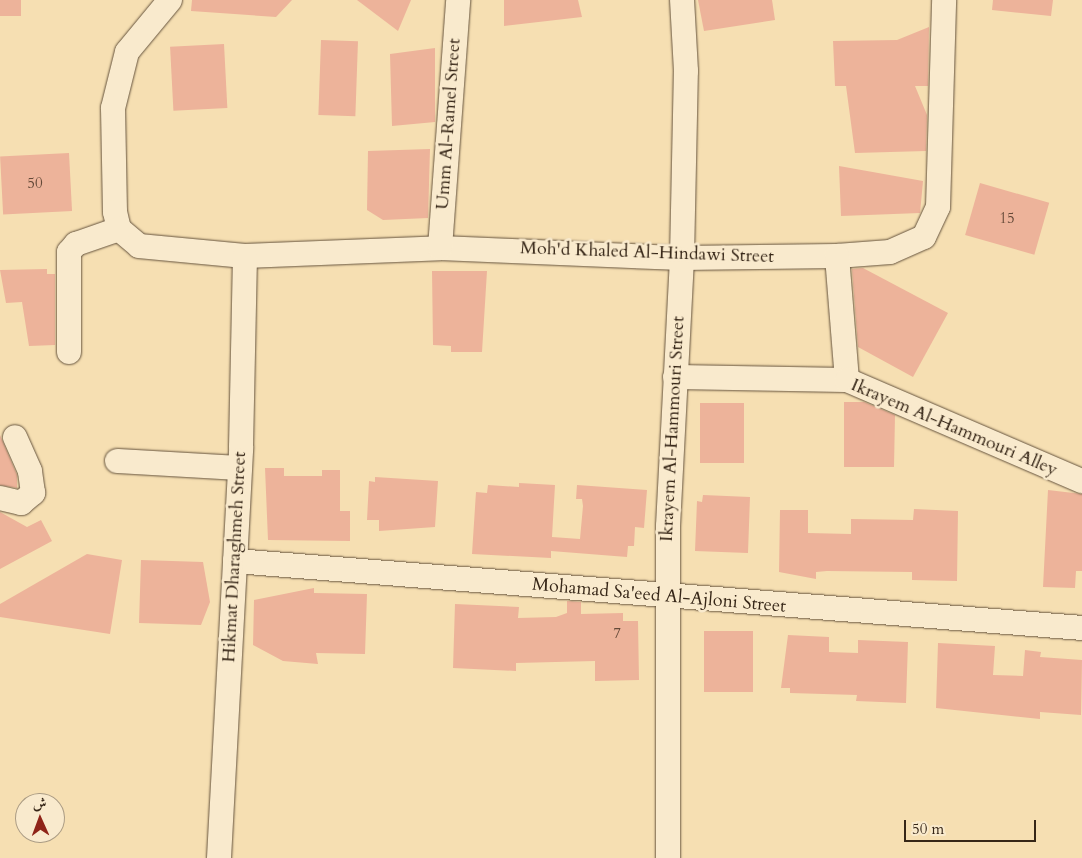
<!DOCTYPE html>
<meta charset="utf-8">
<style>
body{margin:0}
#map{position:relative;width:1082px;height:858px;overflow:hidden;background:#f6dfb2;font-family:Cardo,Amiri,serif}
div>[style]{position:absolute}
.building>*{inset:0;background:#edb39a;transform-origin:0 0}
.roads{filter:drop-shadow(0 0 1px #66543e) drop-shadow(0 0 1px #66543e)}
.minor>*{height:24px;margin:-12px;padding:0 12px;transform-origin:12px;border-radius:12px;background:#f9eacd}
span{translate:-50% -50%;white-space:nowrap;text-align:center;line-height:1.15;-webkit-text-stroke:5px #f9eacd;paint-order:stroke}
.number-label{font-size:15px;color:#644938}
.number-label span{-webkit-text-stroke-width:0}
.street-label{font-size:18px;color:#362617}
.north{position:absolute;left:15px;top:793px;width:50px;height:50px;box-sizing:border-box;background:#f9eacd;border:1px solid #ab9c84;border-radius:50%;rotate:358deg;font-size:14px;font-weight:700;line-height:20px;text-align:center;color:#362617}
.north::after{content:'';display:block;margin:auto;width:18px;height:22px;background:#8f2418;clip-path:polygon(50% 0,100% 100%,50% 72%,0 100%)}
.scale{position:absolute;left:904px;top:820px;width:132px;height:22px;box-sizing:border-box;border:2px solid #362617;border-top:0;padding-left:6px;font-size:15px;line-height:18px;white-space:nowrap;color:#362617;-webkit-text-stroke:4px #f9eacd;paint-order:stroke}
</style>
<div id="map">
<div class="building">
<div style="left:0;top:0;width:21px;height:16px"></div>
<div style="clip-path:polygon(192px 0,292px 0,276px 17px,191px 11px)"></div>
<div style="clip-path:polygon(357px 0,411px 0,398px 31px)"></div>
<div style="clip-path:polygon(504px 0,578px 0,582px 17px,504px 26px)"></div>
<div style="clip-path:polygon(698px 0,772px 0,775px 20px,704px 31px)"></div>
<div style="clip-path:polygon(993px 0,1053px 0,1051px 16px,992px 10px)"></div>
<div style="clip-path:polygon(929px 27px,928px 86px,915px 86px,927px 115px,926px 151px,855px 153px,846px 86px,835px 86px,833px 41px,897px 40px)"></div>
<div style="left:321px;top:40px;width:37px;height:75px;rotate:2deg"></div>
<div style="left:224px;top:44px;width:64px;height:54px;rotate:87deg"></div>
<div style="clip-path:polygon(435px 48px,435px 122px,392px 126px,390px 54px)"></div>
<div style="clip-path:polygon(430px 149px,428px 218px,383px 220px,367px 210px,368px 151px)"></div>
<div style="left:69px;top:153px;width:58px;height:69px;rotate:87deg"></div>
<div style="clip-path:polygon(839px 166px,923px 181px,920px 213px,841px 216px)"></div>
<div style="left:980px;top:183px;width:72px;height:54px;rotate:16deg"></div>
<div style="clip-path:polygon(863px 268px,948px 313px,913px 377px,858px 347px,852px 269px)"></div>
<div style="clip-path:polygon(47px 269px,47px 274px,55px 274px,55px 345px,29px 346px,22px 302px,6px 303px,0 270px)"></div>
<div style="clip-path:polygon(432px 271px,487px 271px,482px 352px,451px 352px,451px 346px,433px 345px)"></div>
<div style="clip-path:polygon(844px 402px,864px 402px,895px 415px,894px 467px,844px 467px)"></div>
<div style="left:700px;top:403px;width:44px;height:60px"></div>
<div style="clip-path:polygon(0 435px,17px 475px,17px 488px,0 485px)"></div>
<div style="clip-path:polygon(265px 468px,284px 468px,284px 476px,322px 476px,322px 470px,340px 470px,340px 511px,350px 511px,350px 541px,268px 540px)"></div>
<div style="clip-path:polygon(375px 477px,438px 481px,435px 527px,379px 531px,379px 520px,367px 520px,369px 481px,375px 482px)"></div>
<div style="clip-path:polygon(519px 483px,555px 485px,552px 537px,580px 539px,583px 506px,582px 499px,576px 499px,577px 485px,647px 490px,644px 528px,635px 527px,634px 546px,628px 546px,627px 557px,551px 551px,551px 558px,472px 554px,476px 492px,487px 493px,488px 485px,519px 487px)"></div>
<div style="clip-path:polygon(1048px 490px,1082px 494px,1082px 571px,1076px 571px,1075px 588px,1043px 587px)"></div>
<div style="clip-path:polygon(703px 495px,750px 497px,748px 553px,695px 551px,697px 501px,702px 502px)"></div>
<div style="clip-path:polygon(914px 509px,958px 511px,957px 581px,912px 580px,912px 572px,827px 571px,816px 572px,816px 579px,779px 572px,780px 510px,808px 510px,808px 533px,851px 534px,851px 519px,913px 520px)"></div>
<div style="clip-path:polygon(0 512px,27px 527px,41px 520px,52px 541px,0 569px)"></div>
<div style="clip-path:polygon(87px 554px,122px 560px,110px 634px,0 617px,0 604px)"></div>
<div style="clip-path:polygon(141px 560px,203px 562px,210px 602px,201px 625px,139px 623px)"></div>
<div style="clip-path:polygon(314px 588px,314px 593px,367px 594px,365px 654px,316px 653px,318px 664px,283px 661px,253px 645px,254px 600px)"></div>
<div style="clip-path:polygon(567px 601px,581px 602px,581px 614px,623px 613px,623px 621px,638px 621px,639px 680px,595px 681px,595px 661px,516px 663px,516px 671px,453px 668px,455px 604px,519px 607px,518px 618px,556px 617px,567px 613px)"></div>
<div style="left:704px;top:631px;width:49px;height:61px"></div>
<div style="clip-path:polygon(788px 635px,829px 637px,829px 652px,858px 653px,858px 640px,908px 642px,906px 703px,856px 701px,857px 695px,790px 693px,790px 688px,781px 688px)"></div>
<div style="clip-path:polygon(938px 643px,995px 646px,993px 675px,1023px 676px,1025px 650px,1041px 652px,1040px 657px,1082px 660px,1081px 715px,1040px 712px,1040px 719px,936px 708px)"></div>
</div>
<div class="roads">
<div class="minor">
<div style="left:170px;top:0;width:67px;rotate:129.6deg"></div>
<div style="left:127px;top:52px;width:58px;rotate:104deg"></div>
<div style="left:113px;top:108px;width:104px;rotate:88.9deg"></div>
<div style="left:115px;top:212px;width:17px;rotate:77deg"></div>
<div style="left:119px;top:229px;width:26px;rotate:40deg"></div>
<div style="left:139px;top:246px;width:106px;rotate:5.4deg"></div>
<div style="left:245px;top:256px;width:195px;rotate:-2.3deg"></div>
<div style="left:440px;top:248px;width:242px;rotate:2.4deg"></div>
<div style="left:682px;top:258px;width:155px;rotate:-0.7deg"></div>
<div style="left:837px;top:256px;width:53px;rotate:-4.3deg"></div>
<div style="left:890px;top:252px;width:37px;rotate:-24deg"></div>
<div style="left:924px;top:237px;width:33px;rotate:-65deg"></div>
<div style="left:938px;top:207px;width:207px;rotate:-88.3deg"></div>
<div style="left:440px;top:248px;width:249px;rotate:-85.8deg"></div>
<div style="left:837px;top:256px;width:124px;rotate:85.4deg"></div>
<div style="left:69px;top:352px;width:100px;rotate:-90deg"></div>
<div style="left:69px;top:252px;width:11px;rotate:-49deg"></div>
<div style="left:76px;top:244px;width:46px;rotate:-19.2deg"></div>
<div style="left:675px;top:377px;width:172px;rotate:1deg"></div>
<div style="left:847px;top:380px;width:256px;rotate:23.3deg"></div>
<div style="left:117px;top:461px;width:123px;rotate:3.3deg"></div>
<div style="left:0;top:498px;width:22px;rotate:13deg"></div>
<div style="left:21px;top:503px;width:16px;rotate:-40deg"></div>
<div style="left:33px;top:493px;width:22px;rotate:-98deg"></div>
<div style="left:30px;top:471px;width:37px;rotate:-114deg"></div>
<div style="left:235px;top:561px;width:850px;rotate:4.52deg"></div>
<div style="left:219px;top:858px;width:412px;rotate:-86.9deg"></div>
<div style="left:241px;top:447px;width:191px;rotate:-88.8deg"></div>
<div style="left:668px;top:858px;width:332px;rotate:-90deg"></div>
<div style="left:668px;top:526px;width:268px;rotate:-87deg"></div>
<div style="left:682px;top:258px;width:187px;rotate:-88.8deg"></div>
<div style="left:686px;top:71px;width:71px;rotate:-93.2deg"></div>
</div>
</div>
<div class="number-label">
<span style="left:35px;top:184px">50</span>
<span style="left:1007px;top:219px">15</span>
<span style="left:617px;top:634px">7</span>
</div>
<div class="street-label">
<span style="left:449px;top:124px;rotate:-86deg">Umm Al-Ramel Street</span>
<span style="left:647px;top:253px;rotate:2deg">Moh'd Khaled Al-Hindawi Street</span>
<span style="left:954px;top:428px;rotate:23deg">Ikrayem Al-Hammouri Alley</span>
<span style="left:673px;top:429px;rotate:-87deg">Ikrayem Al-Hammouri Street</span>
<span style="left:235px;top:557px;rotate:-87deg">Hikmat Dharaghmeh Street</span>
<span style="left:659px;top:596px;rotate:5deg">Mohamad Sa'eed Al-Ajloni Street</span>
</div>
<div class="north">ش</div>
<div class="scale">50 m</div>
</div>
